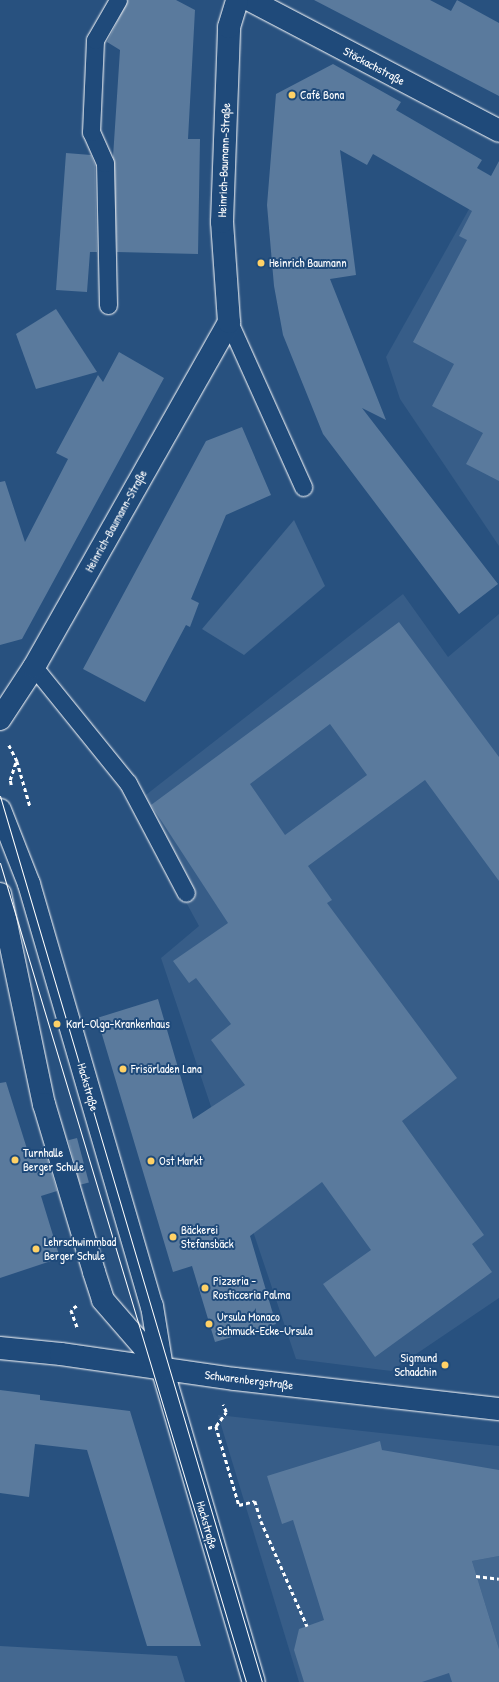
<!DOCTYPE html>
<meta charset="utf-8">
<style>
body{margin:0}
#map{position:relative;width:499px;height:1682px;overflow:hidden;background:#28517f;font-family:"Patrick Hand",sans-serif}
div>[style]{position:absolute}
.built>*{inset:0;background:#375d88}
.green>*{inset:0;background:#446890}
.building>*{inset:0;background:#5a7a9d;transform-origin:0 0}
.path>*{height:2.5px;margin-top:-1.25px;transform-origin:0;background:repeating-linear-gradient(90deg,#fff 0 4px,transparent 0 7px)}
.roads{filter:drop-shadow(0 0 1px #fff) drop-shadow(0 0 1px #fff)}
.service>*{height:17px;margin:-8.5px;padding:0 8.5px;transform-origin:8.5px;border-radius:8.5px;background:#1f4a7a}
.minor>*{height:22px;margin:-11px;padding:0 11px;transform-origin:11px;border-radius:11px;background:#1f4a7a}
.tertiary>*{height:22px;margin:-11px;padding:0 11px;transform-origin:11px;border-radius:11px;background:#1f4a7a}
.secondary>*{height:22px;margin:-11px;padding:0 11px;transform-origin:11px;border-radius:11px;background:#1f4a7a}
.tram>*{height:1px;margin:-0.5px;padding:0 0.5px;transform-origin:0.5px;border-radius:0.5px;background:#fff}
.dots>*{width:11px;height:11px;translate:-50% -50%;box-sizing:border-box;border:2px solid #1f4a7a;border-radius:50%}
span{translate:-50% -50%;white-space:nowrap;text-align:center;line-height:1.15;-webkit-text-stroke:4px #1f4a7a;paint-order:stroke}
.street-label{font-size:12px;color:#fff}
.poi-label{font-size:12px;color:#fff}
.left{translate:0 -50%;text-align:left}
.right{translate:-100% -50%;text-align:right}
</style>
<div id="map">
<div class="built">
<div style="clip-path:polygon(487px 177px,499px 184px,499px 546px,400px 399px,386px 357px)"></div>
<div style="clip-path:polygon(403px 594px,448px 657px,499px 614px,499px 1298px,391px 1371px,296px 1359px,161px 958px,199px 926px,133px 805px)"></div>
<div style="clip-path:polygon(218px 1415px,499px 1446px,499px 1682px,299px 1682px)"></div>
</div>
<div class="green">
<div style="clip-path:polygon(294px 520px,325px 586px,244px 655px,202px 629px)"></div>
<div style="clip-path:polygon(499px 1556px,499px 1649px,472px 1561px)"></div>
<div style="clip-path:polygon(0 1646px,177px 1656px,185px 1682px,0 1682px)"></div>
</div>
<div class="building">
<div style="clip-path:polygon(128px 0,176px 0,195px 10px,188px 139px,200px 139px,198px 254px,117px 252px,113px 157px,120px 50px,107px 42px)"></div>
<div style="clip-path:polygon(314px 0,430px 0,451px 11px,457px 0,499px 23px,499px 96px)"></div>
<div style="clip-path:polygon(333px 64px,401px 102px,396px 110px,482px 160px,477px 168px,491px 176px,499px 161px,499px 481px,466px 464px,483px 433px,432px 406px,454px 364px,413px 342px,467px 240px,459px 236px,472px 211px,373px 154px,367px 165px,340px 150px,356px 275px,330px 279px,386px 420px,362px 408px,498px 584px,459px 614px,323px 434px,283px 335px,274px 286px,267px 205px,276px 94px)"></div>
<div style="clip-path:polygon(66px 153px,91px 155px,95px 165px,97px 252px,90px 252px,87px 292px,56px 290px)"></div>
<div style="clip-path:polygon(56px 309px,97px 372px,36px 389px,16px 334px)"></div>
<div style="clip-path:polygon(119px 352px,164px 378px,22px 639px,0 645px,0 482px,5px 481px,25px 542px,68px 459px,56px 453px,98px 375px,103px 382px)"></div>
<div style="clip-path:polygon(242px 427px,271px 495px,226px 515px,191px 599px,199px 603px,190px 627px,186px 625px,145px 702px,83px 669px,206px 441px)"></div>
<div style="clip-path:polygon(evenodd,399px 622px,499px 757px,499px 881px,425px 780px,308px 866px,332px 900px,327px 903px,457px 1078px,402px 1121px,484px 1235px,472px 1244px,492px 1272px,375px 1357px,323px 1284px,371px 1250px,322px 1182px,250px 1236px,276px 1324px,215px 1342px,192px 1266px,173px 1272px,97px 1018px,158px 999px,193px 1119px,245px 1085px,211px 1040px,231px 1024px,196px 978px,189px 983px,173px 961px,228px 923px,151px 805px,399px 622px,330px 724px,367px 775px,285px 835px,250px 784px,330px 724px)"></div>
<div style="clip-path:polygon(6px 1082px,28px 1152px,44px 1148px,57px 1191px,41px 1196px,60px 1258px,0 1278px,0 1083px)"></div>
<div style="left:77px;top:1138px;width:46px;height:9px;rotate:75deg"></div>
<div style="clip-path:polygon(0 1390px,40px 1395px,40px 1400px,130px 1411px,201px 1646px,147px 1646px,87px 1450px,35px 1444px,29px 1497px,0 1493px)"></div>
<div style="clip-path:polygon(380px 1441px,382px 1450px,499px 1470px,499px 1556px,472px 1561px,499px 1649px,499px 1682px,452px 1682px,449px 1673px,422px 1682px,304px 1682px,294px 1650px,299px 1629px,324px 1620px,293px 1520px,282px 1524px,267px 1476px)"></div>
</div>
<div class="path">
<div style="left:9px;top:745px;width:18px;rotate:63deg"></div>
<div style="left:17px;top:761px;width:47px;rotate:73.9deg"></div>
<div style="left:11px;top:785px;width:5px;rotate:-101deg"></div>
<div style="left:10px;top:780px;width:19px;rotate:-72deg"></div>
<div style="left:77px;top:1306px;width:7px;rotate:146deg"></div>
<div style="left:71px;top:1310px;width:20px;rotate:70deg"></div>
<div style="left:216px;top:1426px;width:82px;rotate:73.8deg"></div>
<div style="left:239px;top:1505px;width:16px;rotate:-14deg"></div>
<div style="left:255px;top:1501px;width:21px;rotate:73deg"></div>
<div style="left:261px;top:1521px;width:115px;rotate:66.3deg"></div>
<div style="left:208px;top:1428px;width:8px;rotate:-14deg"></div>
<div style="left:216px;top:1426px;width:17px;rotate:-54deg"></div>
<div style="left:226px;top:1412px;width:8px;rotate:-113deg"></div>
<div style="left:476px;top:1576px;width:23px;rotate:7deg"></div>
</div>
<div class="roads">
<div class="service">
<div style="left:108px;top:305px;width:142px;rotate:-91.2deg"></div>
<div style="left:105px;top:163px;width:34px;rotate:-114deg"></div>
<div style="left:91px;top:132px;width:92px;rotate:-87.5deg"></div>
<div style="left:95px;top:40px;width:46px;rotate:-60.1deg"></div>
<div style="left:229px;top:322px;width:181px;rotate:65.8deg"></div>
<div style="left:34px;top:667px;width:149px;rotate:51deg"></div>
<div style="left:128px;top:783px;width:124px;rotate:62.2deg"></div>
</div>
<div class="minor">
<div style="left:250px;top:0;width:281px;rotate:27.7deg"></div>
<div style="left:0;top:719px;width:62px;rotate:-56.8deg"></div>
<div style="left:34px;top:667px;width:396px;rotate:-60.5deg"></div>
<div style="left:229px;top:322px;width:100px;rotate:-94deg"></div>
<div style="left:222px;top:222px;width:195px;rotate:-87.9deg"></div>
<div style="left:229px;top:27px;width:28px;rotate:-73deg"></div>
</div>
<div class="tertiary">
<div style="left:0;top:1348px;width:61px;rotate:5.6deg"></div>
<div style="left:61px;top:1354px;width:176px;rotate:8.2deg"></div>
<div style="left:235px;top:1379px;width:266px;rotate:6.5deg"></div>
</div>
<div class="secondary">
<div style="left:0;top:810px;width:79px;rotate:68.6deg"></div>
<div style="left:29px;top:884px;width:440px;rotate:73.8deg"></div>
<div style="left:152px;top:1306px;width:63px;rotate:80.8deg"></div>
<div style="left:162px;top:1368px;width:327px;rotate:73.7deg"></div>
<div style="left:0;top:894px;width:215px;rotate:78.2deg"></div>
<div style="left:44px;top:1104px;width:175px;rotate:73.4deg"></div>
<div style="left:94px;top:1272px;width:29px;rotate:72deg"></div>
<div style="left:103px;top:1300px;width:90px;rotate:49.1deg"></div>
</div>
</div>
<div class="tram">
<div style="left:0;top:796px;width:924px;rotate:73.53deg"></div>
<div style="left:0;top:863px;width:855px;rotate:73.28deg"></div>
</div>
<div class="dots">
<div style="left:292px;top:95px;background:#ffd166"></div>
<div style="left:261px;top:263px;background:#ffd166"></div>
<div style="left:57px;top:1024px;background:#ffd166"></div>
<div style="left:123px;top:1069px;background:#ffd166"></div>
<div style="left:15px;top:1160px;background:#ffd166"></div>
<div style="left:151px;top:1161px;background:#ffd166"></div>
<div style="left:173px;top:1237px;background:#ffd166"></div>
<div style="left:36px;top:1249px;background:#ffd166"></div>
<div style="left:205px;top:1288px;background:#ffd166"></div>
<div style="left:209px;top:1324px;background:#ffd166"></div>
<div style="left:445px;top:1365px;background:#ffd166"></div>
</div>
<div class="street-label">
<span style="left:374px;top:66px;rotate:28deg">Stöckachstraße</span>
<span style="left:224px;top:160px;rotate:-88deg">Heinrich-Baumann-Straße</span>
<span style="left:116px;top:521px;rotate:-61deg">Heinrich-Baumann-Straße</span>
<span style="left:88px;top:1087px;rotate:74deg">Hackstraße</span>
<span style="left:249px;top:1380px;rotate:7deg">Schwarenbergstraße</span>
<span style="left:207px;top:1525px;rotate:74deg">Hackstraße</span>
</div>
<div class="poi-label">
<span class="left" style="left:300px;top:95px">Café Bona</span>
<span class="left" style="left:269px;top:263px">Heinrich Baumann</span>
<span class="left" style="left:66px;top:1024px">Karl-Olga-Krankenhaus</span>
<span class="left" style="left:131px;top:1069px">Frisörladen Lana</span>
<span class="left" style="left:23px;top:1160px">Turnhalle<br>Berger Schule</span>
<span class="left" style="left:159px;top:1161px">Ost Markt</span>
<span class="left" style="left:181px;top:1237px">Bäckerei<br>Stefansbäck</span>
<span class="left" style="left:44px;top:1249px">Lehrschwimmbad<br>Berger Schule</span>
<span class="left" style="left:213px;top:1288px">Pizzeria -<br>Rosticceria Palma</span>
<span class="left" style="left:217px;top:1324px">Ursula Monaco<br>Schmuck-Ecke-Ursula</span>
<span class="right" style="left:437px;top:1365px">Sigmund<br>Schadchin</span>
</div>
</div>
